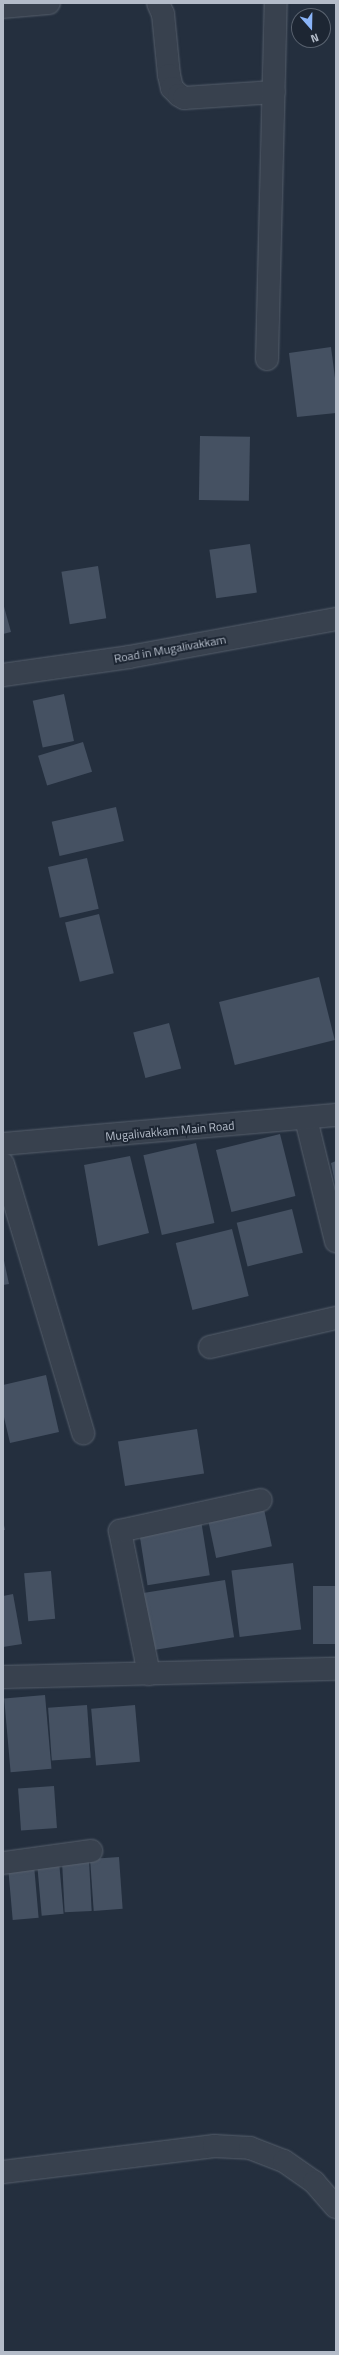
<!DOCTYPE html>
<style>
body{margin:0}
#map{position:relative;width:339px;height:2355px;overflow:hidden;background:#242f3e;font-family:"Titillium Web",sans-serif}
div>[style]{position:absolute}
.building>*{inset:0;background:#455162;transform-origin:0 0}
.roads{filter:drop-shadow(0 0 1px #565f6c) drop-shadow(0 0 1px #565f6c)}
.minor>*{height:22px;margin:-11px;padding:0 11px;transform-origin:11px;border-radius:11px;background:#38414e}
span{translate:-50% -50%;white-space:nowrap;text-align:center;line-height:1.15;-webkit-text-stroke:4px #1d2633;paint-order:stroke}
.street-label{font-size:12px;color:#b4bcc9}
.frame{position:absolute;inset:0;border:4px solid #b4bcc9;pointer-events:none}
.north{position:absolute;left:291px;top:8px;width:40px;height:40px;box-sizing:border-box;background:#1d2633;border:1px solid #59626f;border-radius:50%;rotate:160deg;font-size:11px;font-weight:700;line-height:16px;text-align:center;color:#b4bcc9}
.north::after{content:'';display:block;margin:auto;width:14px;height:18px;background:#8ab4f8;clip-path:polygon(50% 0,100% 100%,50% 72%,0 100%)}
</style>
<div id="map">
<div class="building">
<div style="clip-path:polygon(331px 347px,336px 386px,336px 413px,297px 417px,289px 353px)"></div>
<div style="left:200px;top:436px;width:50px;height:64px;rotate:1deg"></div>
<div style="left:250px;top:544px;width:49px;height:41px;rotate:82deg"></div>
<div style="left:98px;top:566px;width:53px;height:37px;rotate:81deg"></div>
<div style="clip-path:polygon(3px 603px,11px 632px,3px 634px)"></div>
<div style="left:64px;top:694px;width:48px;height:32px;rotate:78deg"></div>
<div style="left:83px;top:742px;width:31px;height:47px;rotate:73deg"></div>
<div style="left:116px;top:807px;width:35px;height:66px;rotate:77deg"></div>
<div style="left:87px;top:858px;width:52px;height:40px;rotate:77deg"></div>
<div style="left:99px;top:914px;width:61px;height:35px;rotate:76deg"></div>
<div style="left:319px;top:977px;width:65px;height:103px;rotate:76deg"></div>
<div style="left:169px;top:1023px;width:47px;height:37px;rotate:75deg"></div>
<div style="left:280px;top:1134px;width:64px;height:66px;rotate:76deg"></div>
<div style="left:196px;top:1143px;width:82px;height:54px;rotate:77deg"></div>
<div style="clip-path:polygon(130px 1156px,149px 1233px,98px 1246px,84px 1165px)"></div>
<div style="clip-path:polygon(336px 1161px,336px 1183px,335px 1183px,331px 1163px)"></div>
<div style="left:292px;top:1209px;width:45px;height:57px;rotate:76deg"></div>
<div style="left:232px;top:1229px;width:69px;height:58px;rotate:76deg"></div>
<div style="clip-path:polygon(3px 1256px,9px 1284px,3px 1285px)"></div>
<div style="clip-path:polygon(46px 1375px,59px 1432px,10px 1443px,3px 1413px,3px 1385px)"></div>
<div style="left:197px;top:1429px;width:45px;height:80px;rotate:81deg"></div>
<div style="left:264px;top:1509px;width:38px;height:57px;rotate:78deg"></div>
<div style="clip-path:polygon(3px 1520px,5px 1530px,3px 1530px)"></div>
<div style="left:201px;top:1520px;width:56px;height:63px;rotate:81deg"></div>
<div style="left:293px;top:1563px;width:67px;height:62px;rotate:83deg"></div>
<div style="left:51px;top:1571px;width:48px;height:27px;rotate:85deg"></div>
<div style="left:225px;top:1580px;width:58px;height:86px;rotate:81deg"></div>
<div style="left:313px;top:1586px;width:23px;height:58px"></div>
<div style="clip-path:polygon(13px 1594px,22px 1644px,3px 1647px,3px 1596px)"></div>
<div style="left:45px;top:1695px;width:74px;height:41px;rotate:85deg"></div>
<div style="left:87px;top:1705px;width:53px;height:39px;rotate:86deg"></div>
<div style="left:135px;top:1705px;width:57px;height:44px;rotate:85deg"></div>
<div style="left:54px;top:1786px;width:42px;height:36px;rotate:86deg"></div>
<div style="left:119px;top:1857px;width:52px;height:29px;rotate:86deg"></div>
<div style="left:89px;top:1860px;width:51px;height:27px;rotate:87deg"></div>
<div style="left:59px;top:1861px;width:53px;height:22px;rotate:85deg"></div>
<div style="left:34px;top:1865px;width:53px;height:26px;rotate:85deg"></div>
</div>
<div class="roads">
<div class="minor">
<div style="left:158px;top:3px;width:12px;rotate:66deg"></div>
<div style="left:163px;top:14px;width:61px;rotate:84.4deg"></div>
<div style="left:169px;top:75px;width:13px;rotate:77deg"></div>
<div style="left:172px;top:88px;width:10px;rotate:45deg"></div>
<div style="left:179px;top:95px;width:6px;rotate:31deg"></div>
<div style="left:184px;top:98px;width:90px;rotate:-3.8deg"></div>
<div style="left:3px;top:7px;width:46px;rotate:-5deg"></div>
<div style="left:267px;top:359px;width:356px;rotate:-88.6deg"></div>
<div style="left:3px;top:675px;width:127px;rotate:-8.1deg"></div>
<div style="left:129px;top:657px;width:210px;rotate:-10.4deg"></div>
<div style="left:306px;top:1119px;width:126px;rotate:76.2deg"></div>
<div style="left:3px;top:1144px;width:334px;rotate:-5deg"></div>
<div style="left:3px;top:1164px;width:281px;rotate:73.4deg"></div>
<div style="left:210px;top:1347px;width:129px;rotate:-13deg"></div>
<div style="left:149px;top:1674px;width:146px;rotate:-101.5deg"></div>
<div style="left:120px;top:1531px;width:144px;rotate:-12.4deg"></div>
<div style="left:3px;top:1677px;width:333px;rotate:-1.4deg"></div>
<div style="left:3px;top:1863px;width:89px;rotate:-7.8deg"></div>
<div style="left:3px;top:2172px;width:213px;rotate:-7deg"></div>
<div style="left:214px;top:2146px;width:36px;rotate:3deg"></div>
<div style="left:250px;top:2148px;width:36px;rotate:21deg"></div>
<div style="left:284px;top:2161px;width:37px;rotate:35deg"></div>
<div style="left:314px;top:2182px;width:33px;rotate:49deg"></div>
</div>
</div>
<div class="street-label">
<span style="left:170px;top:649px;rotate:-10deg">Road in Mugalivakkam</span>
<span style="left:170px;top:1131px;rotate:-5deg">Mugalivakkam Main Road</span>
</div>
<div class="frame"></div>
<div class="north">N</div>
</div>
